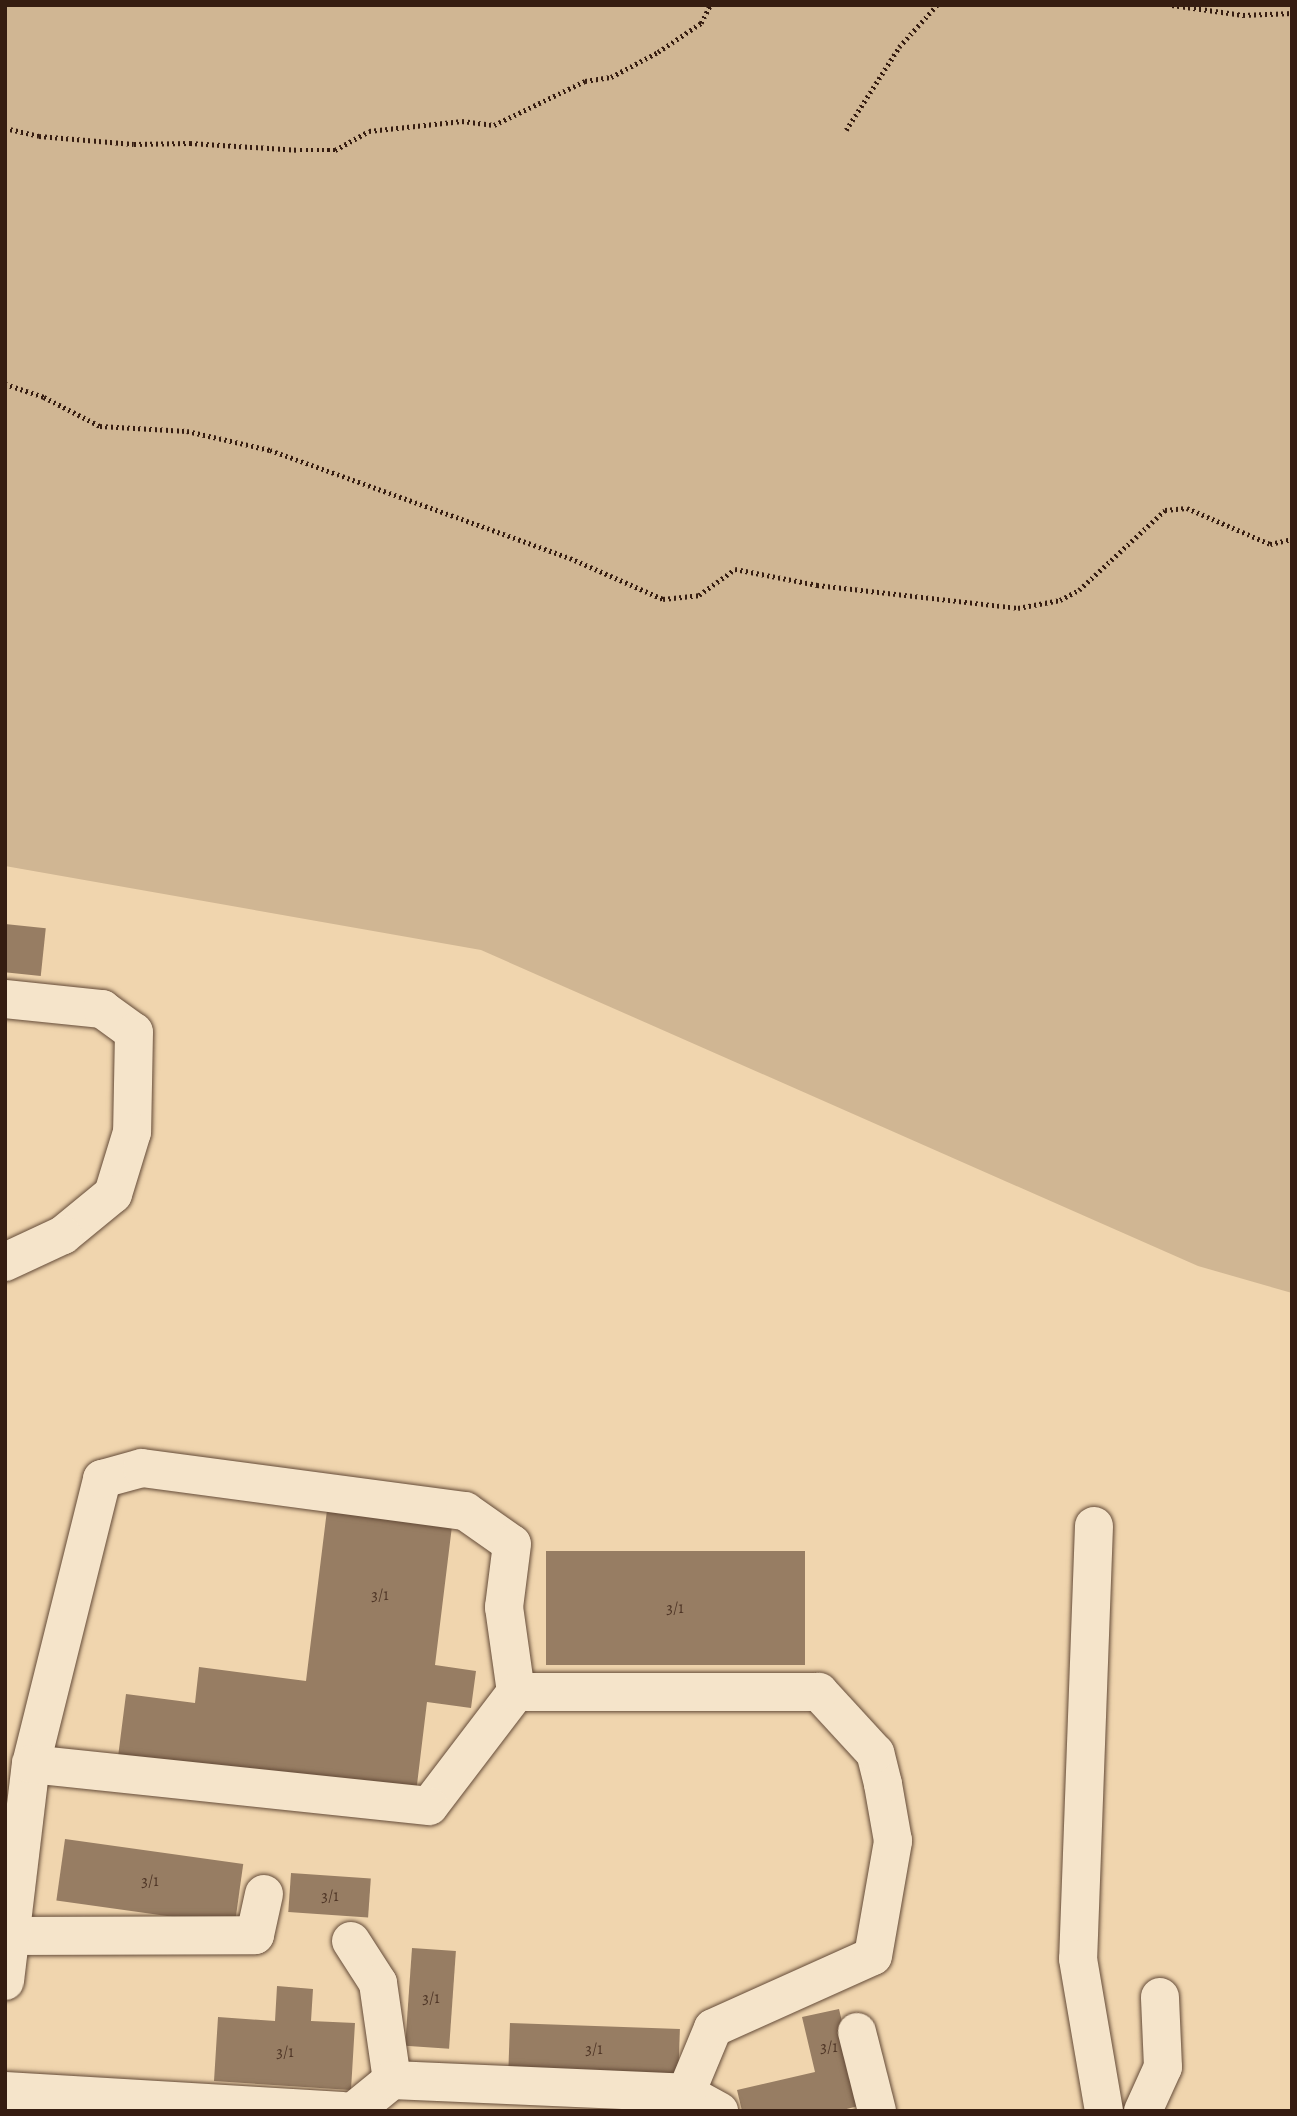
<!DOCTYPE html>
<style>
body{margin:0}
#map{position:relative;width:1297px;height:2116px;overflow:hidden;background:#f0d5ae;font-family:Alegreya,serif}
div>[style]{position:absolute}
.green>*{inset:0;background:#d0b693}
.building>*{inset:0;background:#977d63;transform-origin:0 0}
.path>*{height:4.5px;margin-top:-2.25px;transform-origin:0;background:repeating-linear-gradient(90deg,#361d11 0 2px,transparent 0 5.5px)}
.roads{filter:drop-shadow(0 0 2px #644b38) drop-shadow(0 0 2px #644b38)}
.minor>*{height:38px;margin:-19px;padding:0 19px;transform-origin:19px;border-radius:19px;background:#f5e4ca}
span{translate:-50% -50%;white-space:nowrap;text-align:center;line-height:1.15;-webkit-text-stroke:7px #f5e4ca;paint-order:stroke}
.number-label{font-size:16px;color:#4e3526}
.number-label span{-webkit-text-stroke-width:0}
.frame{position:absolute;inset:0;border:7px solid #361d11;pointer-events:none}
</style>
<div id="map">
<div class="green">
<div style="clip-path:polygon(5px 5px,1292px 5px,1292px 1293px,1198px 1266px,481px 950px,5px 866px)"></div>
</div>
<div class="building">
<div style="left:5px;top:924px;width:41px;height:48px;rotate:6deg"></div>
<div style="clip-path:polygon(327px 1510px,452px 1526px,435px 1665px,476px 1671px,471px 1708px,427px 1702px,416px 1793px,118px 1757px,126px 1694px,195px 1703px,199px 1667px,306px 1681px)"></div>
<div style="left:546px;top:1551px;width:259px;height:114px"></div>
<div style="left:65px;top:1839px;width:180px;height:62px;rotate:8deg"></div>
<div style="left:291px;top:1873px;width:80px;height:39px;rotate:4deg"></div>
<div style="left:412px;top:1948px;width:44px;height:98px;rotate:4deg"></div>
<div style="clip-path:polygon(277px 1986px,313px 1989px,311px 2021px,355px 2023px,351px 2090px,214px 2081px,218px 2017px,275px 2021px)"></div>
<div style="clip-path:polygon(839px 2009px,862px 2105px,839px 2111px,742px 2111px,737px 2090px,815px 2072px,802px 2017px)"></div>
<div style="left:510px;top:2023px;width:170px;height:45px;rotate:2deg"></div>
</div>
<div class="path">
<div style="left:1116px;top:5px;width:7px"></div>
<div style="left:1172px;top:5px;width:72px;rotate:8deg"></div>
<div style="left:1243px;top:15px;width:49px;rotate:-2.3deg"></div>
<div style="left:5px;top:128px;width:35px;rotate:13deg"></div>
<div style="left:39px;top:136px;width:95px;rotate:4.8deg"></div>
<div style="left:134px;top:144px;width:56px;rotate:-1deg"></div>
<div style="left:190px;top:143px;width:110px;rotate:3.6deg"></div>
<div style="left:300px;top:150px;width:35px"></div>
<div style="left:335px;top:150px;width:39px;rotate:-29deg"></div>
<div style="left:369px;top:131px;width:94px;rotate:-6.1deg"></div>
<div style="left:462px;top:121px;width:32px;rotate:7deg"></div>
<div style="left:494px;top:125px;width:101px;rotate:-25.8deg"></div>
<div style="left:585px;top:81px;width:26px;rotate:-9deg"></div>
<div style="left:611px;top:77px;width:53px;rotate:-28deg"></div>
<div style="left:658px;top:52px;width:52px;rotate:-34deg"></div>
<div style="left:701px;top:23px;width:20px;rotate:-63deg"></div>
<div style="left:846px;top:130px;width:98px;rotate:-57.4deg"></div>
<div style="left:899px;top:47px;width:57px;rotate:-47.9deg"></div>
<div style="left:5px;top:384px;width:41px;rotate:18.4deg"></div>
<div style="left:44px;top:397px;width:63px;rotate:27.4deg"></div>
<div style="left:100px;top:426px;width:87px;rotate:3.3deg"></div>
<div style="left:187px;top:431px;width:85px;rotate:12.9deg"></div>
<div style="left:270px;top:450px;width:319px;rotate:19.8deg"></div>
<div style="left:570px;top:558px;width:102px;rotate:23.8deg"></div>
<div style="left:663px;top:599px;width:36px;rotate:-6deg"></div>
<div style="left:699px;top:595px;width:44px;rotate:-35.8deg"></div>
<div style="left:735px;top:569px;width:84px;rotate:11deg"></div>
<div style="left:817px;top:585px;width:202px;rotate:6.5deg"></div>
<div style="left:1018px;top:608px;width:43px;rotate:-10.8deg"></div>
<div style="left:1060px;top:600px;width:21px;rotate:-28deg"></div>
<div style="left:1079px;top:590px;width:117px;rotate:-42.9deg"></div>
<div style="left:1165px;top:510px;width:22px;rotate:-5deg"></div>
<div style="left:1187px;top:508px;width:90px;rotate:23.4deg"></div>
<div style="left:1270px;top:544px;width:23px;rotate:-13deg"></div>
</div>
<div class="roads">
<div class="minor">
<div style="left:5px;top:999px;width:98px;rotate:5.9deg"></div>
<div style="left:102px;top:1009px;width:39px;rotate:36deg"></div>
<div style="left:134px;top:1032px;width:100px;rotate:91.1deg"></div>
<div style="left:132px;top:1132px;width:65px;rotate:107deg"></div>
<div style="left:113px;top:1194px;width:65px;rotate:140.6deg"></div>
<div style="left:63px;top:1235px;width:64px;rotate:155deg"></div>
<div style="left:1094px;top:1526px;width:433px;rotate:92.1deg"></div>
<div style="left:1078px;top:1959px;width:154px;rotate:80.3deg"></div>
<div style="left:8px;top:1936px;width:247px;rotate:-0.2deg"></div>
<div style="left:255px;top:1935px;width:42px;rotate:-77.6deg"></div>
<div style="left:351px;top:1941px;width:50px;rotate:57.3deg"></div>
<div style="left:378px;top:1983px;width:98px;rotate:81.8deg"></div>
<div style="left:5px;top:1981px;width:219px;rotate:-83.2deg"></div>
<div style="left:31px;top:1764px;width:294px;rotate:-76deg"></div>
<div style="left:102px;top:1479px;width:41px;rotate:-15.4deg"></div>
<div style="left:142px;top:1468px;width:326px;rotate:7.6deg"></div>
<div style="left:465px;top:1511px;width:57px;rotate:35.1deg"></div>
<div style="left:512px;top:1544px;width:64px;rotate:97.2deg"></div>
<div style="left:504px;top:1607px;width:86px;rotate:82deg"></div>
<div style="left:516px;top:1692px;width:143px;rotate:127.3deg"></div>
<div style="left:429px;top:1806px;width:400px;rotate:-174deg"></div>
<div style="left:857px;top:2032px;width:81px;rotate:75.8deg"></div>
<div style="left:5px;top:2091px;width:338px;rotate:3.4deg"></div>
<div style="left:686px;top:2093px;width:38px;rotate:29deg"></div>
<div style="left:354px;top:2111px;width:49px;rotate:-39.2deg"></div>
<div style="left:392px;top:2080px;width:294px;rotate:2.5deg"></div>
<div style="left:686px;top:2093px;width:70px;rotate:-67.4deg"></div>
<div style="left:713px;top:2028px;width:175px;rotate:-24.2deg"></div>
<div style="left:873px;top:1956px;width:117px;rotate:-80.1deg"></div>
<div style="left:893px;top:1841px;width:58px;rotate:-100deg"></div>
<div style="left:883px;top:1784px;width:32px;rotate:-104deg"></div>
<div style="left:875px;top:1753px;width:83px;rotate:-132.6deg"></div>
<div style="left:819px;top:1692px;width:303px;rotate:180deg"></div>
<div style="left:1143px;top:2111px;width:48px;rotate:-65.6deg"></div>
<div style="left:1163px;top:2067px;width:70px;rotate:-92.5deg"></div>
</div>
</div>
<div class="number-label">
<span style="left:380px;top:1595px">3/1</span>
<span style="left:675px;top:1608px">3/1</span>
<span style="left:150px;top:1881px">3/1</span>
<span style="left:330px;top:1896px">3/1</span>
<span style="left:431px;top:1998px">3/1</span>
<span style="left:829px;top:2047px">3/1</span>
<span style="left:594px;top:2049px">3/1</span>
<span style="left:285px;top:2052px">3/1</span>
</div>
<div class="frame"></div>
</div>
